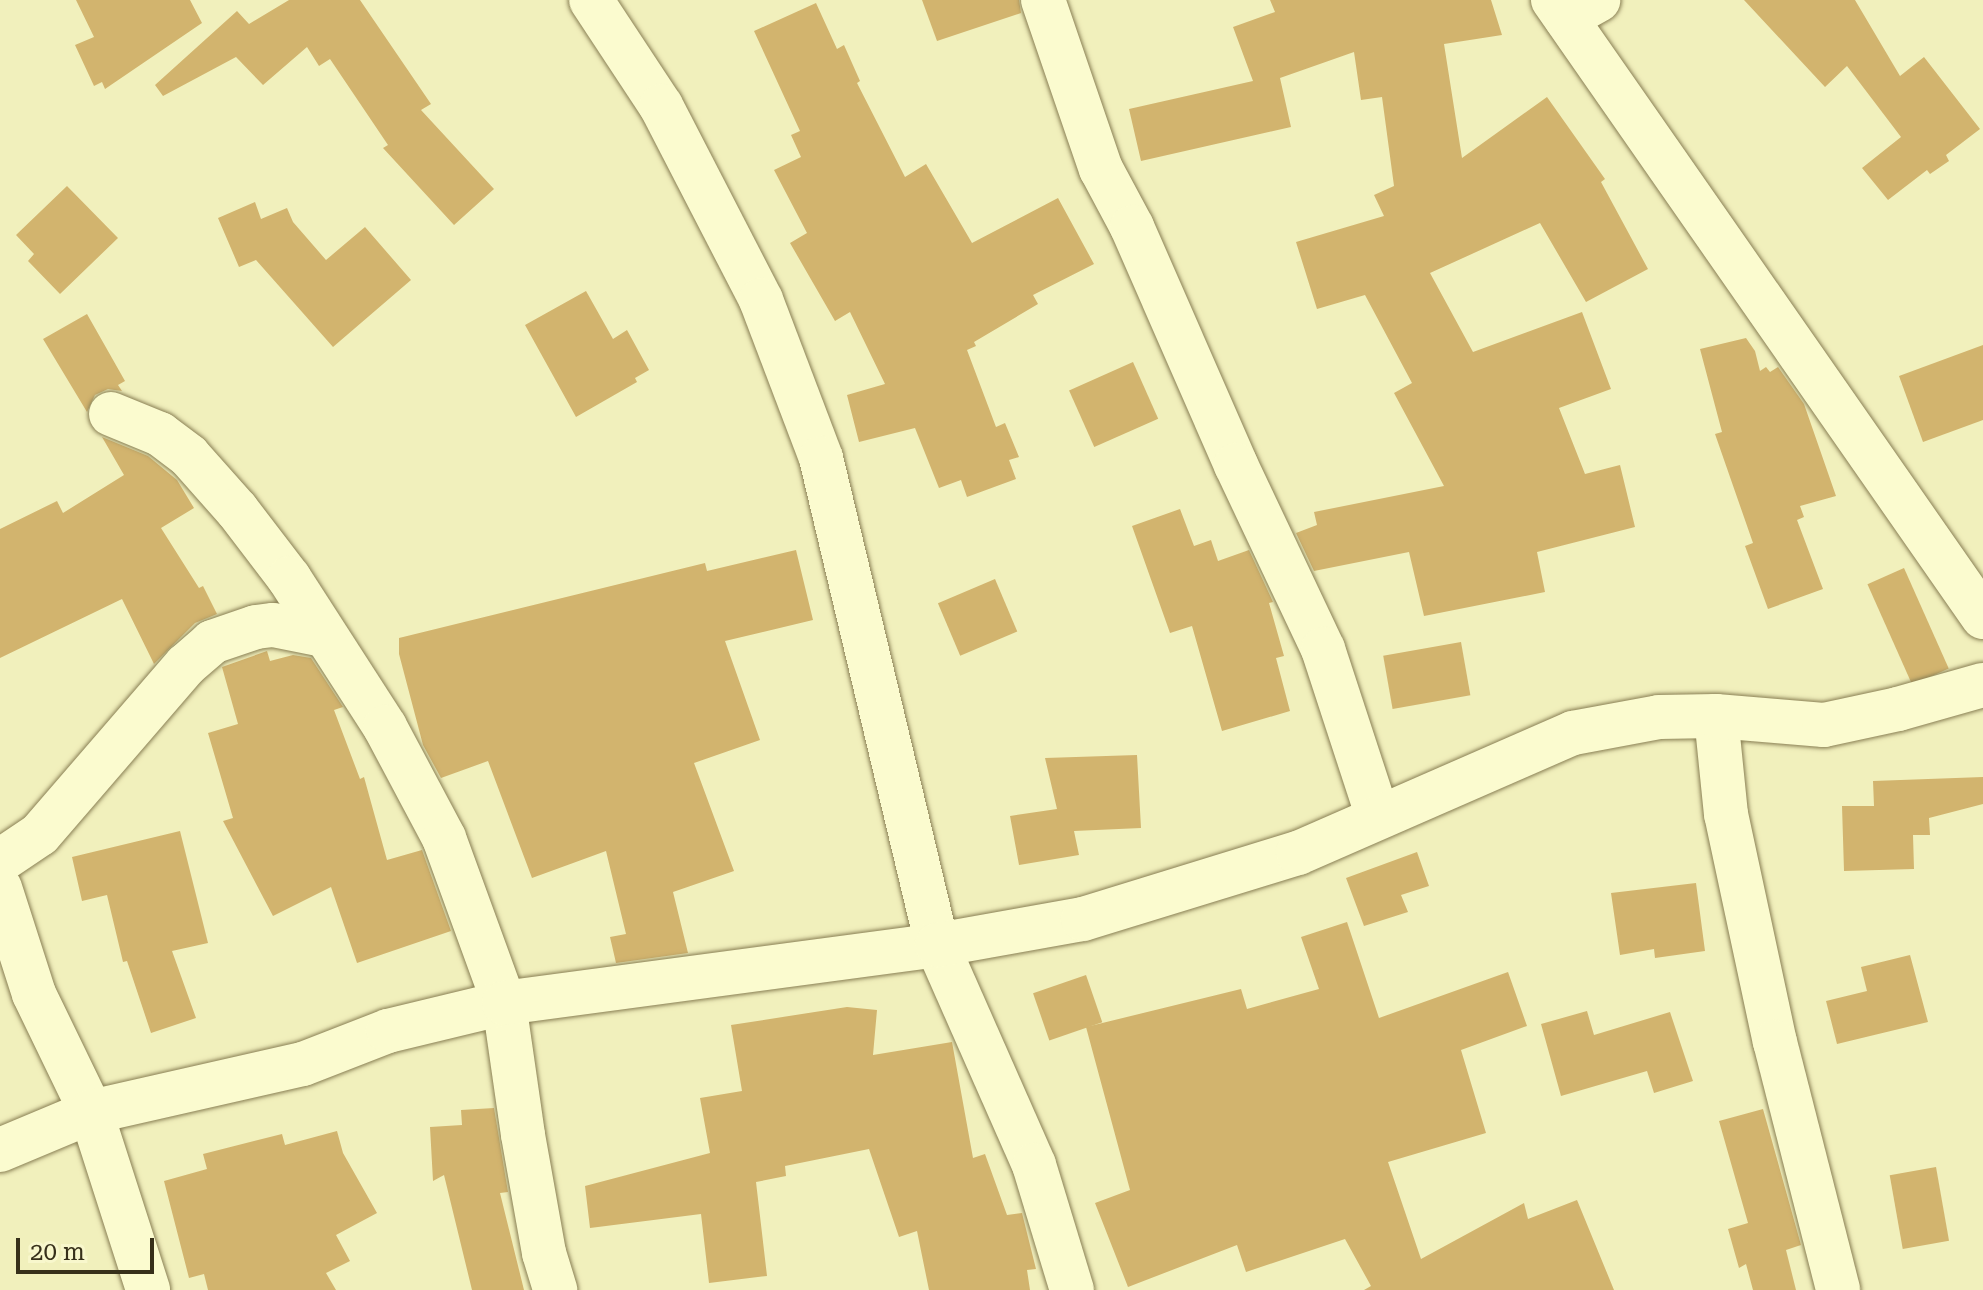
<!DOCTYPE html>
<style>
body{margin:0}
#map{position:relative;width:1983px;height:1290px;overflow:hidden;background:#f1f0bc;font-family:"Roboto Serif",serif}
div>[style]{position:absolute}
.building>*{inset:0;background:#d2b46e;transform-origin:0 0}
.roads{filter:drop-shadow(0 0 2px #897f54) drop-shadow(0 0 2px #897f54)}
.minor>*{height:44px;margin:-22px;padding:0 22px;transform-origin:22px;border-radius:22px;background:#fbfbcf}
span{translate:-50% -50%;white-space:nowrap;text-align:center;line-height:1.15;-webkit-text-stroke:7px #f8f7cc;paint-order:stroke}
.scale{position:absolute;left:16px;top:1238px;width:138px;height:36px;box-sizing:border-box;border:4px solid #37301a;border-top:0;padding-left:10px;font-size:24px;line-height:28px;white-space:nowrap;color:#37301a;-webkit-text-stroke:6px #f8f7cc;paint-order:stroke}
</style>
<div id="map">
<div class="building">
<div style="clip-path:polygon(76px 0,190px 0,202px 23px,105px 89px,102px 82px,94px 86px,75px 45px,94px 37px)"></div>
<div style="clip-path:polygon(289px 0,360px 0,431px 104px,421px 110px,494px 189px,454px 225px,383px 148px,388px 145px,330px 59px,319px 66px,307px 47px,263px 85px,236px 57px,163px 96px,155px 85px,237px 11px,249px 24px)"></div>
<div style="clip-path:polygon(922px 0,1019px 0,1021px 13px,937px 41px)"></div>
<div style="clip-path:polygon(1270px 0,1491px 0,1502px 35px,1444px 44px,1462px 158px,1547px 97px,1605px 179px,1601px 182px,1648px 269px,1586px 302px,1540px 223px,1430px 273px,1473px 352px,1582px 312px,1611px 389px,1559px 408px,1585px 474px,1620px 465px,1635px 527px,1537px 552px,1545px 592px,1424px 616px,1409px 552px,1314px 571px,1296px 533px,1317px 525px,1314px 512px,1444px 486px,1394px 393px,1412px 383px,1365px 295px,1317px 309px,1296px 242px,1384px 216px,1374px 195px,1394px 186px,1382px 97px,1361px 100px,1354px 52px,1280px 78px,1291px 127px,1141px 161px,1129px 109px,1253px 81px,1233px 27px,1275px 12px)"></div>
<div style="clip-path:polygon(1744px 0,1855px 0,1900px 76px,1924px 57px,1980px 129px,1946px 155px,1949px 161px,1930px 174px,1927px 170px,1888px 200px,1862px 168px,1901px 137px,1847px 66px,1825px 87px)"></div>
<div style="clip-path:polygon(816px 3px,837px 49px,844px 45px,860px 81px,857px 83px,905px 177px,926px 164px,972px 243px,1058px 198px,1094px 264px,1033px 295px,1038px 304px,974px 342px,976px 346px,967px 350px,996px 427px,1005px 423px,1019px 457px,1009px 460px,1016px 479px,967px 497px,961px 480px,939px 488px,915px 428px,859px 442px,847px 395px,885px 384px,850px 312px,835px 321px,790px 243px,807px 233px,774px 170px,801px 157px,791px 135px,800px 131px,754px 31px)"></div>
<div style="clip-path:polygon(67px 186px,118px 238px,60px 294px,28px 261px,34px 254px,16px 235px)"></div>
<div style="clip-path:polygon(255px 202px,261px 219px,287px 208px,293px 222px,326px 260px,365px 227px,411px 280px,333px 347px,256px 260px,239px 267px,218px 218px)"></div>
<div style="clip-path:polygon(586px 291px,613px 339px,627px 330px,649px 370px,635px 378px,637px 382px,576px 417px,525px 325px)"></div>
<div style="clip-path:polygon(87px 314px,125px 381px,118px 385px,122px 391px,108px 389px,95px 395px,87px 412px,43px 339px)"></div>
<div style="clip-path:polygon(1746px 338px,1755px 351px,1760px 371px,1766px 367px,1770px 372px,1778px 367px,1804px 404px,1836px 496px,1800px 506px,1804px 517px,1797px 520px,1823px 589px,1768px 609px,1745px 546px,1753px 543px,1715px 434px,1722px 432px,1700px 349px)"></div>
<div style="clip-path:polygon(1983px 345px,1983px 420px,1923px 442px,1899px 376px)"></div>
<div style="left:1133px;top:362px;width:62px;height:70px;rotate:66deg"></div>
<div style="clip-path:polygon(102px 437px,148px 456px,177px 480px,194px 508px,161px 528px,199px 588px,203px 586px,217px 614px,195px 623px,154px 664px,122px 599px,0 658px,0 529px,57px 501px,63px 513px,124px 475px)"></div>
<div style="clip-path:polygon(1180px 509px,1194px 546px,1211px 540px,1218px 561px,1249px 550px,1273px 602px,1269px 603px,1284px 656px,1276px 658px,1290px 711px,1222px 731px,1192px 626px,1170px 633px,1132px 526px)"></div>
<div style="clip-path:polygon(796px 550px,813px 620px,725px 641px,760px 740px,694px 763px,734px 871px,673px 892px,688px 953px,616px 963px,610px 937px,626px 934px,606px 851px,532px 878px,488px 761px,441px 778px,423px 745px,399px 654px,399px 638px,705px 563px,707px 571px)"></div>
<div style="left:1904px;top:568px;width:110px;height:40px;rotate:66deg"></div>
<div style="left:995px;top:579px;width:57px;height:62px;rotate:67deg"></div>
<div style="left:1461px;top:642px;width:54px;height:79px;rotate:80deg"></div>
<div style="clip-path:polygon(267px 651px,270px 661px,293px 655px,311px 658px,343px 707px,334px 710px,360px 779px,364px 777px,387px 860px,422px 850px,451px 931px,357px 963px,331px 887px,273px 916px,223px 821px,233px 818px,208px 733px,238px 724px,222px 667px)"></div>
<div style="clip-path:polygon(1137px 755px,1141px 828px,1074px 831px,1079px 855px,1019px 865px,1010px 816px,1057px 809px,1045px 758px)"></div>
<div style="clip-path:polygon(1983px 777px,1983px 804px,1929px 818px,1930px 835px,1913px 835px,1914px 869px,1844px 871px,1842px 806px,1874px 806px,1873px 781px)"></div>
<div style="clip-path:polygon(180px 831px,208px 943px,172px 951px,196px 1018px,151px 1033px,127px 961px,123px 962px,107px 895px,82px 901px,72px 857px)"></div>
<div style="clip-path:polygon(1417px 852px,1429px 886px,1401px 895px,1408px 912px,1364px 926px,1346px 878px)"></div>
<div style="clip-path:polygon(1696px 883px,1705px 951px,1655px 958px,1654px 949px,1620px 955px,1611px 893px)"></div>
<div style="clip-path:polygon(1347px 922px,1379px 1018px,1508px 972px,1527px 1026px,1461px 1050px,1486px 1133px,1388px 1162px,1421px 1259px,1524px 1203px,1528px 1219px,1577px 1200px,1614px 1290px,1364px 1290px,1371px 1286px,1345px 1239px,1246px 1272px,1237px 1245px,1128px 1287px,1095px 1203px,1130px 1190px,1086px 1027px,1241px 989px,1247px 1009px,1319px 989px,1301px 937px)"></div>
<div style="clip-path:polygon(1910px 955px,1928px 1022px,1837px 1044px,1826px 1001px,1867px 991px,1861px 967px)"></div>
<div style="left:1086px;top:975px;width:50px;height:56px;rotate:71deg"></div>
<div style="clip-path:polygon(847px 1007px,877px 1010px,873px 1055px,952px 1042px,973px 1158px,985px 1154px,1007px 1215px,1022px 1213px,1036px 1269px,1027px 1270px,1030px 1290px,929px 1290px,917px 1231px,899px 1237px,869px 1149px,785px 1166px,786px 1176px,756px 1182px,767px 1276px,709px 1283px,701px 1214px,590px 1228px,585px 1186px,710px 1153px,700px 1098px,742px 1091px,731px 1025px)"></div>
<div style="clip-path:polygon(1587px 1011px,1594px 1035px,1670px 1012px,1693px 1081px,1654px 1093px,1647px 1071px,1561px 1096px,1541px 1024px)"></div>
<div style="clip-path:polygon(494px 1108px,508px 1192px,500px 1193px,524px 1290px,472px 1290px,444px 1175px,433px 1181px,430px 1127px,462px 1125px,461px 1110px)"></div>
<div style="clip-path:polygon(1763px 1109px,1801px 1245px,1786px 1250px,1796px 1290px,1753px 1290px,1746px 1264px,1739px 1268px,1728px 1229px,1748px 1223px,1719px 1121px)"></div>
<div style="clip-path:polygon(337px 1131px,343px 1153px,377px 1213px,336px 1235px,350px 1261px,326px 1273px,336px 1290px,208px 1290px,204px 1274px,189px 1278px,164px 1181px,207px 1169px,203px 1154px,282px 1134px,285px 1145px)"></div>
<div style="left:1936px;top:1167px;width:75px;height:47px;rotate:80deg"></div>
</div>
<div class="roads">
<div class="minor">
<div style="left:591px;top:0;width:127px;rotate:56.6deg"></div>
<div style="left:661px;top:106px;width:218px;rotate:62.7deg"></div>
<div style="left:761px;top:300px;width:169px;rotate:69.2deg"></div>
<div style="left:821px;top:458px;width:501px;rotate:76.6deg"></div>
<div style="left:937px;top:945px;width:240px;rotate:66.2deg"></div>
<div style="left:1034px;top:1165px;width:131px;rotate:73.1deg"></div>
<div style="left:1043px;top:0;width:179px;rotate:71.1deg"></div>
<div style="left:1101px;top:169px;width:66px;rotate:61.9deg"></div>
<div style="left:1132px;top:227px;width:260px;rotate:66.4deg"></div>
<div style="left:1236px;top:465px;width:204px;rotate:64.7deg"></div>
<div style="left:1323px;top:649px;width:177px;rotate:71.9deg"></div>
<div style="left:1553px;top:0;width:752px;rotate:55.13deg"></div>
<div style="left:1566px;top:18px;width:37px;rotate:-29deg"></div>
<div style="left:111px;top:414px;width:53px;rotate:22.2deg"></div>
<div style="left:160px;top:434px;width:36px;rotate:37deg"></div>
<div style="left:189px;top:456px;width:72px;rotate:48.4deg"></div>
<div style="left:237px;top:510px;width:86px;rotate:52.6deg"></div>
<div style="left:289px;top:578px;width:177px;rotate:57.2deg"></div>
<div style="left:385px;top:727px;width:126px;rotate:62deg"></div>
<div style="left:444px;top:838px;width:176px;rotate:70deg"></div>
<div style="left:504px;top:1003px;width:133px;rotate:81.8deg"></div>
<div style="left:523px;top:1135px;width:120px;rotate:79.9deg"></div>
<div style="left:544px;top:1253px;width:39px;rotate:73deg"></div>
<div style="left:1716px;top:716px;width:99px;rotate:84.2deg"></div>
<div style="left:1726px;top:814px;width:233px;rotate:77.9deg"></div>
<div style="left:1775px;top:1042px;width:256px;rotate:75.7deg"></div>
<div style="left:0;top:861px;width:48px;rotate:-34deg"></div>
<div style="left:40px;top:834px;width:223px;rotate:-49.2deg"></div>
<div style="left:186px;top:665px;width:35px;rotate:-41deg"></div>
<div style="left:212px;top:642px;width:46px;rotate:-18.8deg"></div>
<div style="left:256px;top:627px;width:17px;rotate:-7deg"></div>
<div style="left:273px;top:625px;width:51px;rotate:11.3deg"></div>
<div style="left:0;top:888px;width:111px;rotate:72.2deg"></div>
<div style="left:34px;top:994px;width:131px;rotate:64.2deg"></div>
<div style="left:91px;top:1112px;width:187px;rotate:72.2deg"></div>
<div style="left:0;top:1150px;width:99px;rotate:-22.7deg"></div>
<div style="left:91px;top:1112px;width:217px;rotate:-12.8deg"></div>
<div style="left:303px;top:1064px;width:91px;rotate:-21.2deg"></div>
<div style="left:388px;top:1031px;width:119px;rotate:-13.6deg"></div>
<div style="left:504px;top:1003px;width:437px;rotate:-7.6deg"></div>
<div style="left:937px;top:945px;width:148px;rotate:-10.1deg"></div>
<div style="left:1083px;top:919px;width:225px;rotate:-17.1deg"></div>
<div style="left:1298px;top:853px;width:300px;rotate:-23.6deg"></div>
<div style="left:1573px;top:733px;width:87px;rotate:-10.5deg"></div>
<div style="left:1659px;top:717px;width:57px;rotate:-1deg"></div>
<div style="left:1716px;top:716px;width:108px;rotate:4.8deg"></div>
<div style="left:1824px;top:725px;width:76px;rotate:-12.2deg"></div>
<div style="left:1898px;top:709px;width:88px;rotate:-15.8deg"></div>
</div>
</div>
<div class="scale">20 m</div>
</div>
